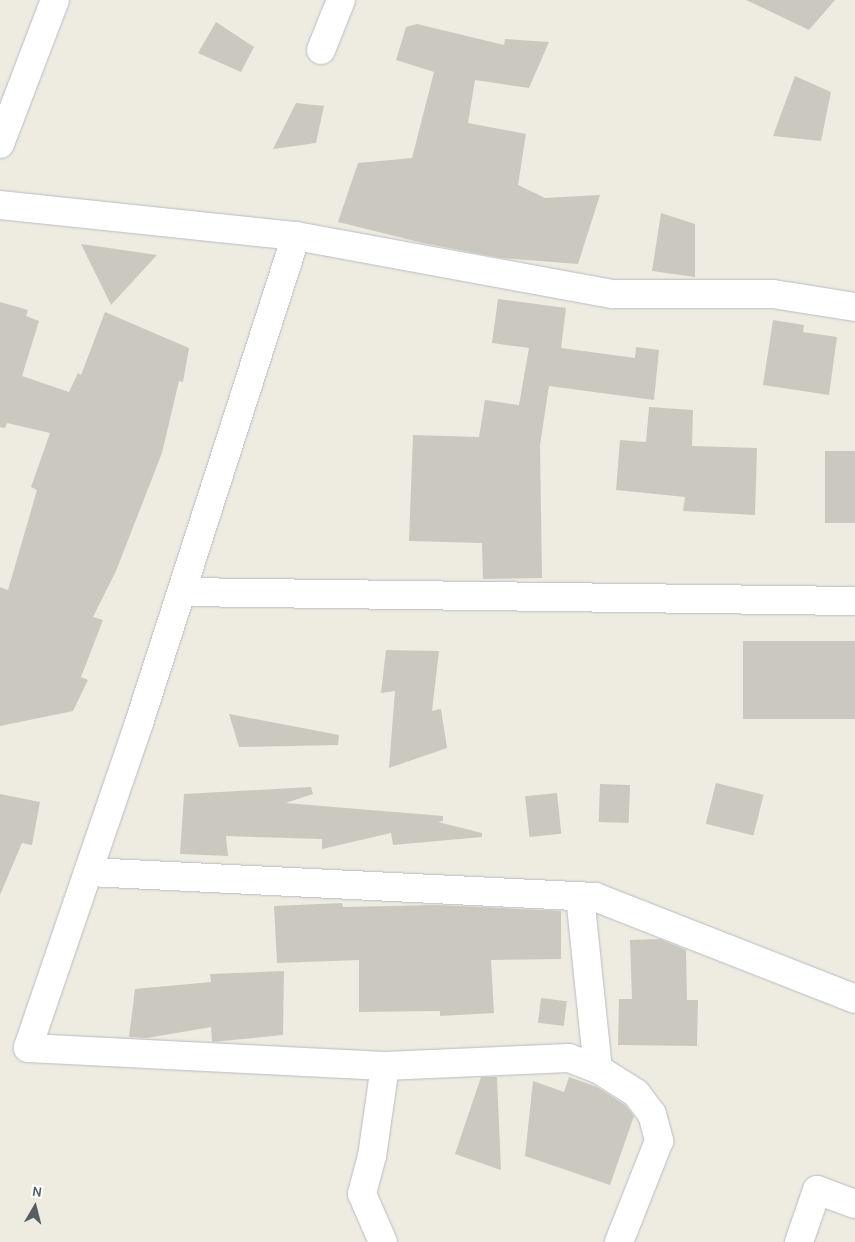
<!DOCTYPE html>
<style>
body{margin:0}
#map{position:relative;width:855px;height:1242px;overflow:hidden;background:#eeece1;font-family:Karla,sans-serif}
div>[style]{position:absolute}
.building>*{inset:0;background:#cbc8c0;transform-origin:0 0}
.roads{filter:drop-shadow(0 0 1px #b9bbc1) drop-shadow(0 0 1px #b9bbc1)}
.street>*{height:28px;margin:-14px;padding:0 14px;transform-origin:14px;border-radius:14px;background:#fff}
span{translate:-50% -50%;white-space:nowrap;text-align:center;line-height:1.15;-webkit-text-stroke:5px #fff;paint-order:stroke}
.north{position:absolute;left:10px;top:1182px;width:50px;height:50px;-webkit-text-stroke:4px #fff;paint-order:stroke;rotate:8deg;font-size:14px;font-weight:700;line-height:20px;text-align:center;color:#595d63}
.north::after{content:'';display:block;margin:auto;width:18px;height:22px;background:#595d63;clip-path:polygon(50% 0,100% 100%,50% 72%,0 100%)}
</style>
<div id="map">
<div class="building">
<div style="clip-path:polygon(746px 0,835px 0,809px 30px)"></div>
<div style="clip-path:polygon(216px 22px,254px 47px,241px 72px,198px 53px)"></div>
<div style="clip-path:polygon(417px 24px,504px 45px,505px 39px,549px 42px,529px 88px,475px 80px,468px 123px,526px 134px,518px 185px,545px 198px,600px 195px,578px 264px,501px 258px,423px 243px,338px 222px,358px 163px,412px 158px,434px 72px,396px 60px,406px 27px)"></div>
<div style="clip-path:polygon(795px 76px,831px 92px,821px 141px,773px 136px)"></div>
<div style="clip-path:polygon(296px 103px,324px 106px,316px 143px,273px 149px)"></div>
<div style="clip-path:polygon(661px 213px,695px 224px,695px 277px,652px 271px)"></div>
<div style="clip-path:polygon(81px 244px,157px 255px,111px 305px)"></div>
<div style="clip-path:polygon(498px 299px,566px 308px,561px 348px,635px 358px,636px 347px,659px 350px,654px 400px,549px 386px,540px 445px,542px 578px,483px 579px,482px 543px,409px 541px,413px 435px,479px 437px,485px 400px,519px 405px,529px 348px,492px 343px)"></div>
<div style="clip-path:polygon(0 302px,28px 310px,26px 316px,39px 321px,22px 376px,69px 392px,78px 373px,81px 375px,105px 312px,189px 348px,183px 382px,179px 381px,162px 453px,116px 571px,93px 617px,103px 620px,81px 677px,88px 680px,73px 711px,0 726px,0 587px,8px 590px,37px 490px,31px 487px,50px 433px,7px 423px,5px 428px,0 427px)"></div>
<div style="clip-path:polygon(773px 320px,804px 325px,803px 332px,837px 337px,829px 395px,763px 385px)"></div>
<div style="clip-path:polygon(649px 407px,693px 410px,692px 446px,757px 448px,755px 515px,683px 511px,685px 497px,616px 490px,620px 440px,646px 442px)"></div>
<div style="left:855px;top:451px;width:72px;height:30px;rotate:90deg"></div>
<div style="left:855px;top:641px;width:78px;height:112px;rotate:90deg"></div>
<div style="clip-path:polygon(386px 650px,439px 651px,432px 711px,441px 709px,447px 748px,389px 768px,395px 691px,381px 693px)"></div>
<div style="clip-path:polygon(229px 714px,339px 735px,338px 745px,239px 747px)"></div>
<div style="left:716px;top:783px;width:49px;height:42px;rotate:14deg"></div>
<div style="left:600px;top:784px;width:30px;height:38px;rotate:2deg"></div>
<div style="clip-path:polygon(311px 787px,313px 794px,286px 803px,443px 816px,443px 821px,438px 822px,482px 833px,482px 837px,393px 845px,391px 833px,322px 849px,322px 839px,226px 836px,228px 856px,180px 854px,184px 794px)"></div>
<div style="left:557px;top:793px;width:41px;height:32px;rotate:84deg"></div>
<div style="clip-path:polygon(0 794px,40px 802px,32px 845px,22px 843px,0 895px)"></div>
<div style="clip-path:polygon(342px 903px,343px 907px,436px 905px,561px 911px,561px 959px,491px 960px,494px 1013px,440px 1016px,440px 1011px,359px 1012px,359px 960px,277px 963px,274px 906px)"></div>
<div style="clip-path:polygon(660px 939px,686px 950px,687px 1000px,698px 1000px,697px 1046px,618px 1045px,619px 999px,632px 999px,630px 940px)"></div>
<div style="clip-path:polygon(284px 971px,283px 1035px,212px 1042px,211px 1027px,147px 1038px,129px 1037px,135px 989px,211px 982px,210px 974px)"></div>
<div style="left:541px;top:998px;width:26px;height:25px;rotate:7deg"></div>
<div style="clip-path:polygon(481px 1077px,497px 1077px,501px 1170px,455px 1154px)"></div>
<div style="clip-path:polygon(569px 1077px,597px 1087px,625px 1105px,634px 1116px,610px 1185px,525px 1156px,533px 1081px,564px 1092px)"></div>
</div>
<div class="roads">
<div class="street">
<div style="left:321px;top:50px;width:54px;rotate:-68.2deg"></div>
<div style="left:0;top:144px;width:154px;rotate:-69.1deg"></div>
<div style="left:0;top:205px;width:298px;rotate:6deg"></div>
<div style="left:296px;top:236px;width:322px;rotate:10.4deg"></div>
<div style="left:613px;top:294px;width:160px"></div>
<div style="left:773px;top:294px;width:83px;rotate:9deg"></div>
<div style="left:296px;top:236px;width:512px;rotate:107.87deg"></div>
<div style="left:139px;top:723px;width:343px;rotate:108.9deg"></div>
<div style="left:28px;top:1048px;width:357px;rotate:2.9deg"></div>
<div style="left:385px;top:1066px;width:91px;rotate:98.2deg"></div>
<div style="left:372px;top:1156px;width:39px;rotate:105deg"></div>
<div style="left:362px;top:1194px;width:52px;rotate:66.4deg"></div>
<div style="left:182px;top:592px;width:673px;rotate:0.77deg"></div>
<div style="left:89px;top:872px;width:507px;rotate:2.83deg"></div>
<div style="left:595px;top:897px;width:279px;rotate:21.4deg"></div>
<div style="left:580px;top:896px;width:174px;rotate:84.1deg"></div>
<div style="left:385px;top:1066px;width:184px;rotate:-2.5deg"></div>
<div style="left:569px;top:1058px;width:31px;rotate:21deg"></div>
<div style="left:598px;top:1069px;width:45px;rotate:32.3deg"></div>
<div style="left:636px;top:1093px;width:26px;rotate:53deg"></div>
<div style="left:652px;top:1114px;width:28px;rotate:75deg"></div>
<div style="left:659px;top:1141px;width:109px;rotate:111.6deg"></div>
<div style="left:799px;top:1242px;width:55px;rotate:-70.9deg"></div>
<div style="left:817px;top:1190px;width:40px;rotate:20.2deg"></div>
</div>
</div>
<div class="north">N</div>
</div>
